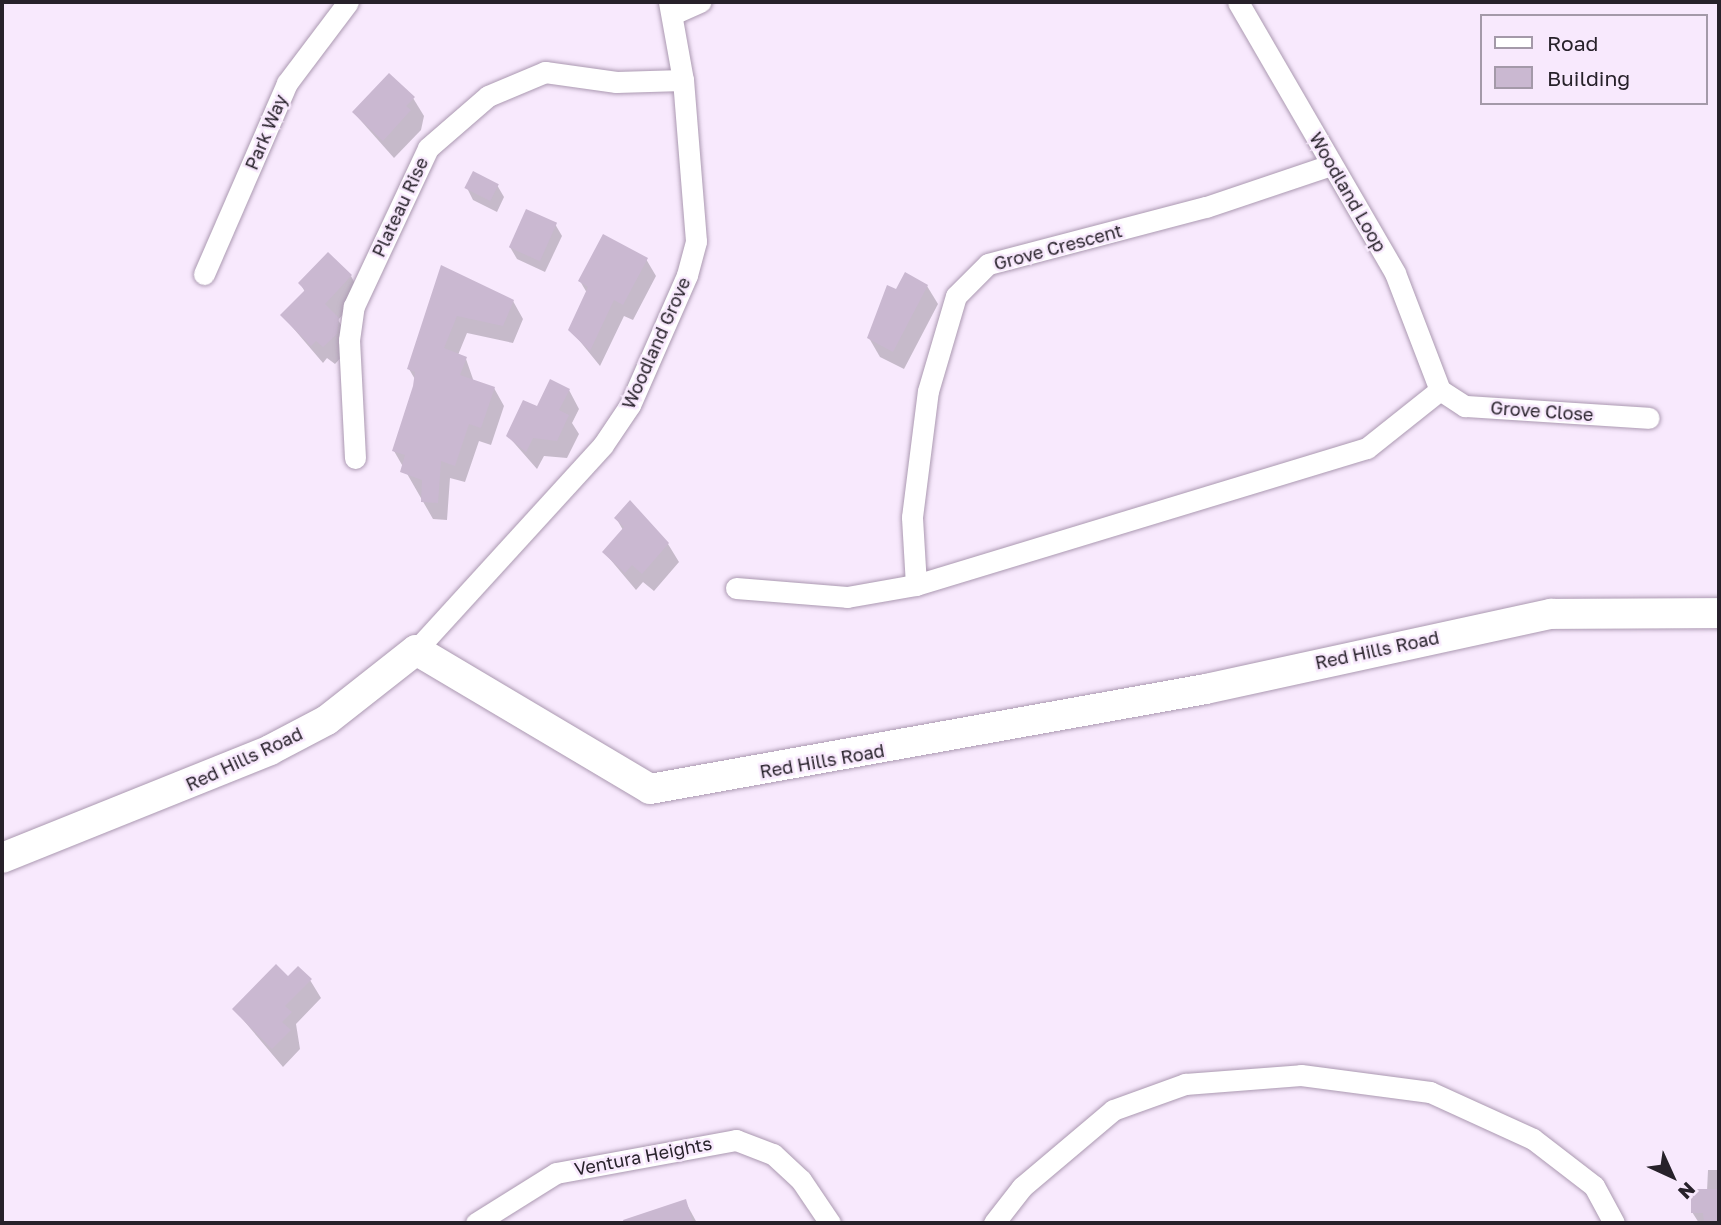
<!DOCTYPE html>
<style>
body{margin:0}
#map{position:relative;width:1721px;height:1225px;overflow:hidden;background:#f8e9fd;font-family:"Golos Text",sans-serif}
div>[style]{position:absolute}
.shadow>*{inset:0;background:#0003}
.building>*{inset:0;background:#cab8d1;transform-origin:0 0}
.roads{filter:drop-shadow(0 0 2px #ab99b1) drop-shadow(0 0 2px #ab99b1)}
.street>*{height:21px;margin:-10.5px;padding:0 10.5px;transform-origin:10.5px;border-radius:10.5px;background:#fff}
.secondary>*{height:30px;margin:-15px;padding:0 15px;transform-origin:15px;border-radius:15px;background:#fff}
span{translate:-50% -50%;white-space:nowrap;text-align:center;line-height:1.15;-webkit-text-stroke:5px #f8e9fd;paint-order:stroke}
.street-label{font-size:18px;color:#27212a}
.frame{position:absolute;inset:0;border:4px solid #27212a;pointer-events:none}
.legend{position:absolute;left:1480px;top:14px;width:228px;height:91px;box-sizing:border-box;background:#f8e9fd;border:2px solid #a499a9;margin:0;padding:9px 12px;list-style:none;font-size:21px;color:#27212a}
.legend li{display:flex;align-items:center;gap:14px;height:35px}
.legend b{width:35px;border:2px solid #a499a9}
.north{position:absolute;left:1637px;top:1141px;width:70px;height:70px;-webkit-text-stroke:5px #f8e9fd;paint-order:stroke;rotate:135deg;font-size:19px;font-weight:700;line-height:28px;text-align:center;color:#27212a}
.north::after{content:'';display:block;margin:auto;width:24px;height:32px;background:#27212a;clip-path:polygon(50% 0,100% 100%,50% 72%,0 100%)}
</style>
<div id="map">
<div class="shadow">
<div style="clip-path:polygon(413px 98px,424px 116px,421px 130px,394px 158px,354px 113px)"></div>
<div style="clip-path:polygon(497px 185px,504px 197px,497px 212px,473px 200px,467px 188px)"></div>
<div style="clip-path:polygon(555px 224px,562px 236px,545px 272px,517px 259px,510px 247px)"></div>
<div style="clip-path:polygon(646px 259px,656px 276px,633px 320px,624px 316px,600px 366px,570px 329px,587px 293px,580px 281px)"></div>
<div style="clip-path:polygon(442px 267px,513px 301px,523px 319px,513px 343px,467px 333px,458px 355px,466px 359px,474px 382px,494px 388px,504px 406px,491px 445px,479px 441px,465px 482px,450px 478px,447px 520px,433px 519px,394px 451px,416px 381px,409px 369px)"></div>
<div style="clip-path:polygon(351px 276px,361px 295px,338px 320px,349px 338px,346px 352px,335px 364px,327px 358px,323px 363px,282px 315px,305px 292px,300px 283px)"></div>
<div style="clip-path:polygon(927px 286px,938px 304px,904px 369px,880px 357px,869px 338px,897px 292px)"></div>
<div style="clip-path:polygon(569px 390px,579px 409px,572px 423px,579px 434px,567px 458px,544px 456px,537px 469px,508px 436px)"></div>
<div style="clip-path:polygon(616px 518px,668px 544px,679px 562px,654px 591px,643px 582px,636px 590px,604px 552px,623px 530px)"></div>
<div style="clip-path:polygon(310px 980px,321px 998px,296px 1024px,300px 1049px,283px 1067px,234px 1009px)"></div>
<div style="clip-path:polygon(1708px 1170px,1719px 1170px,1719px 1223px,1699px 1223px,1692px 1212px,1707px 1191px)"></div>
<div style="clip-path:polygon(685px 1201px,697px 1223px,643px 1223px,641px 1216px)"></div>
</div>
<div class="building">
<div style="clip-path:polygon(389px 73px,415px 97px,406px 106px,411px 110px,383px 141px,352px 112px)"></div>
<div style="left:473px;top:171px;width:29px;height:19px;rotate:27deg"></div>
<div style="left:526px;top:209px;width:34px;height:42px;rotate:24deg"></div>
<div style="clip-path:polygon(603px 234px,648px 258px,623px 305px,614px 300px,590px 351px,568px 330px,588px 287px,578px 281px)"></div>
<div style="clip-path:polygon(328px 252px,352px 275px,325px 304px,339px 318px,337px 334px,323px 347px,316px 341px,311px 346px,280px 315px,305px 290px,298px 283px)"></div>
<div style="clip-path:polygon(441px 265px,514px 300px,503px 326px,457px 316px,444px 348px,467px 357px,460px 375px,495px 387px,481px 428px,469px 424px,455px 466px,441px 461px,438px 503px,421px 502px,422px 480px,400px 472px,405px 455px,392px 451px,413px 386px,415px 372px,407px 369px)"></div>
<div style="clip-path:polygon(905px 272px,928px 285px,893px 352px,867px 338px,887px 285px,896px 289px)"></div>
<div style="clip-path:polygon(550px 379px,570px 389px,559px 410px,569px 415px,557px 441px,533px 438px,526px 452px,506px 436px,523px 400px,537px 406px)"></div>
<div style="clip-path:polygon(630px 500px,669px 543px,642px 574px,632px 565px,625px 573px,602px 552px,624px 527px,614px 518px)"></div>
<div style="clip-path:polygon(276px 964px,288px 976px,298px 966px,312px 979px,285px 1006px,292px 1012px,282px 1022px,291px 1030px,272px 1049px,232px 1009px)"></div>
<div style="clip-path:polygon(1691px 1189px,1719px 1189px,1719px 1223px,1704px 1223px,1703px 1213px,1691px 1213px)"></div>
<div style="clip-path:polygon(686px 1199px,693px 1223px,624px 1223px,623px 1220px)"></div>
</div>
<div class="roads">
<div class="street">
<div style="left:1238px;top:2px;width:313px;rotate:59.9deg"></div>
<div style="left:1395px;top:273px;width:125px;rotate:69deg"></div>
<div style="left:673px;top:14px;width:30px;rotate:-24deg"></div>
<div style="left:204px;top:274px;width:208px;rotate:-66.5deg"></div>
<div style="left:287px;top:83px;width:101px;rotate:-53deg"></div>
<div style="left:1440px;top:390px;width:30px;rotate:33deg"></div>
<div style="left:1465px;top:406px;width:184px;rotate:3.7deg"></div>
<div style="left:355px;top:458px;width:118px;rotate:-92.9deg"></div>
<div style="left:349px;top:340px;width:34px;rotate:-82deg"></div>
<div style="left:354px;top:306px;width:174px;rotate:-64.9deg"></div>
<div style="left:428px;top:148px;width:79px;rotate:-40.9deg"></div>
<div style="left:488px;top:96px;width:62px;rotate:-22.8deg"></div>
<div style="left:545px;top:72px;width:72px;rotate:8deg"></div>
<div style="left:616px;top:82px;width:67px;rotate:-1.7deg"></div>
<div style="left:916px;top:585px;width:68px;rotate:-93.4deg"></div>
<div style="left:912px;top:517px;width:127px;rotate:-82.8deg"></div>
<div style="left:928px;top:391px;width:99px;rotate:-73.6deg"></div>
<div style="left:956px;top:296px;width:45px;rotate:-45deg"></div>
<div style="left:988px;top:264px;width:225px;rotate:-14.7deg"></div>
<div style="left:1206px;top:207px;width:132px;rotate:-18.6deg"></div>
<div style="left:736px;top:588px;width:111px;rotate:4.6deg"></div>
<div style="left:847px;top:597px;width:70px;rotate:-9.9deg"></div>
<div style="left:916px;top:585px;width:471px;rotate:-16.9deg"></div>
<div style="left:1367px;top:448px;width:93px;rotate:-38.5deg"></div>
<div style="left:416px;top:650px;width:277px;rotate:-47.6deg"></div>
<div style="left:603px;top:445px;width:48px;rotate:-56deg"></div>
<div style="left:630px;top:405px;width:142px;rotate:-66.3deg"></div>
<div style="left:687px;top:275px;width:35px;rotate:-75deg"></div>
<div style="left:696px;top:241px;width:162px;rotate:-94.6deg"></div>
<div style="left:683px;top:80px;width:79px;rotate:-100.2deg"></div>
<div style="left:476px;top:1223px;width:94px;rotate:-32deg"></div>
<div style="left:556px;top:1173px;width:183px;rotate:-10.4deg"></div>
<div style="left:736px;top:1140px;width:40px;rotate:21deg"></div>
<div style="left:773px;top:1154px;width:38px;rotate:43deg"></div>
<div style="left:801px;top:1180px;width:52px;rotate:56deg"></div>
<div style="left:994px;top:1223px;width:46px;rotate:-52.1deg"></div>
<div style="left:1022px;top:1187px;width:119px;rotate:-40.2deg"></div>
<div style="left:1113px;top:1110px;width:77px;rotate:-19.9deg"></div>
<div style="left:1185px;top:1084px;width:116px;rotate:-4.4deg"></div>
<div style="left:1301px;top:1075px;width:130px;rotate:7.5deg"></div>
<div style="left:1430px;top:1092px;width:113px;rotate:24.5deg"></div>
<div style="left:1533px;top:1139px;width:77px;rotate:37.6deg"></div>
<div style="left:1594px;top:1186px;width:42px;rotate:61.6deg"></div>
</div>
<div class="secondary">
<div style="left:2px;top:858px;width:289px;rotate:-21.9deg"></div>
<div style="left:270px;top:750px;width:64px;rotate:-27.8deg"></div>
<div style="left:327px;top:720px;width:113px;rotate:-38.2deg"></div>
<div style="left:416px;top:650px;width:272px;rotate:30.7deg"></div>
<div style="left:650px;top:789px;width:565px;rotate:-10.2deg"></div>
<div style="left:1206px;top:689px;width:353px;rotate:-12.3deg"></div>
<div style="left:1551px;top:614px;width:168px;rotate:-0.3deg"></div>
</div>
</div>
<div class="street-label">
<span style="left:266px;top:132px;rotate:-67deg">Park Way</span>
<span style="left:1348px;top:192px;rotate:60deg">Woodland Loop</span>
<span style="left:400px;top:207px;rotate:-65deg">Plateau Rise</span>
<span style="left:1058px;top:247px;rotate:-15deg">Grove Crescent</span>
<span style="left:656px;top:343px;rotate:-66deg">Woodland Grove</span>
<span style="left:1542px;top:411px;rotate:4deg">Grove Close</span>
<span style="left:1377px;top:650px;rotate:-12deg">Red Hills Road</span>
<span style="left:244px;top:759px;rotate:-25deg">Red Hills Road</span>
<span style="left:822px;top:761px;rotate:-10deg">Red Hills Road</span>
<span style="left:643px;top:1156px;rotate:-11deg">Ventura Heights</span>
</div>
<div class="frame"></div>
<ul class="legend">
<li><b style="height:9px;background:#fff"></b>Road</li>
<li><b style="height:19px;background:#cab8d1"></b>Building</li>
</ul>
<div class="north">N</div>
</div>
